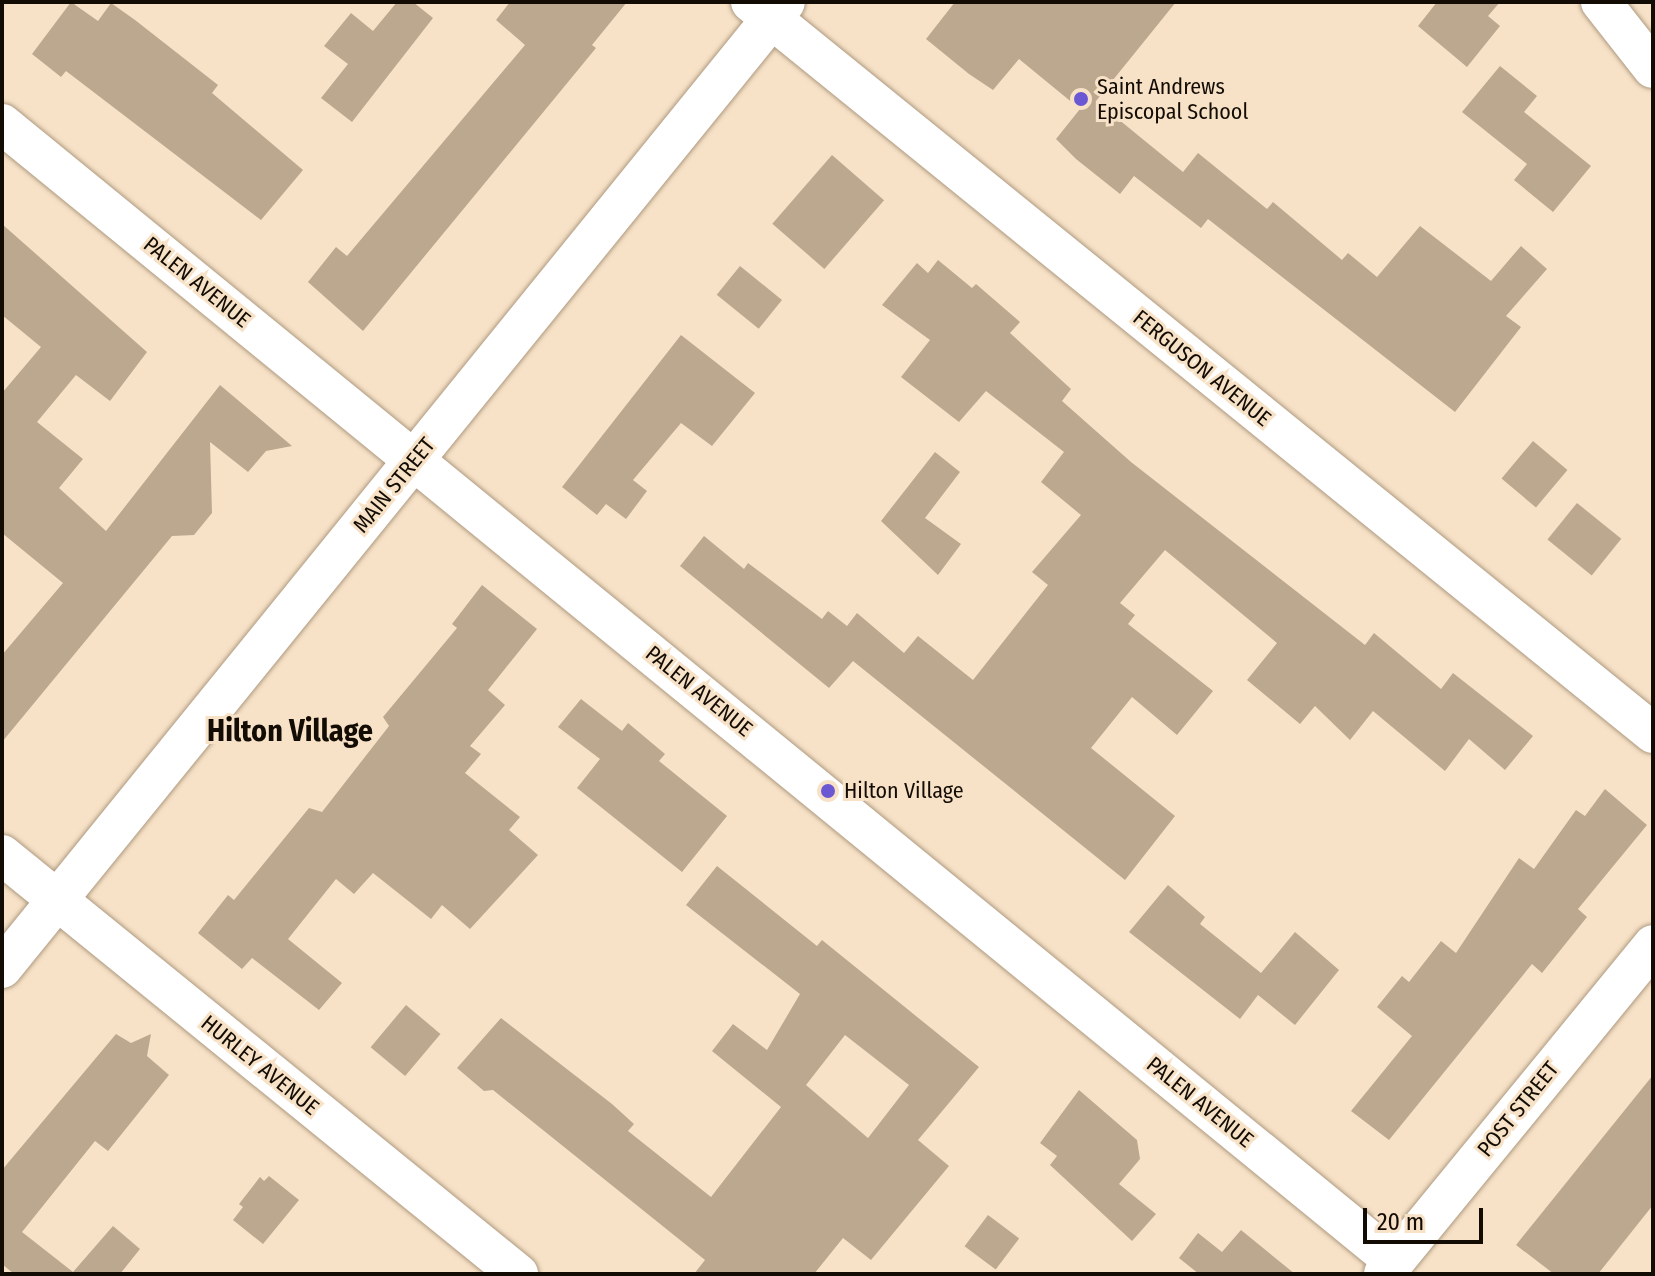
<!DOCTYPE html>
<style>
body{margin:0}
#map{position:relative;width:1655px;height:1276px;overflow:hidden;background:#f7e2c7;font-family:"Fira Sans Condensed",sans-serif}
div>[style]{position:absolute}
.building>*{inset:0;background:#bba88e;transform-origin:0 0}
.roads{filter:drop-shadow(0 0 2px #ae9a81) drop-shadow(0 0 2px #ae9a81)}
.street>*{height:40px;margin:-20px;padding:0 20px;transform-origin:20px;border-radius:20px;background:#fff}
.dots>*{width:22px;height:22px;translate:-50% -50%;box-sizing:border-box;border:4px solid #f7e2c7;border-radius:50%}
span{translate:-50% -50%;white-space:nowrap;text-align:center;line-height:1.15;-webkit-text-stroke:6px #f7e2c7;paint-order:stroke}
.poi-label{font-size:22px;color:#130c04}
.left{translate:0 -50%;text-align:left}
.street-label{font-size:22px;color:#130c04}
.district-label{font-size:30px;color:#130c04;font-weight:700}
.frame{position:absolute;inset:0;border:4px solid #130c04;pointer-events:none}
.scale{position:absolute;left:1363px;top:1208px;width:120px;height:36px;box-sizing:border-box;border:4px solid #130c04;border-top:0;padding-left:10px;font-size:24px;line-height:28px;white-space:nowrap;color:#130c04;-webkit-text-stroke:6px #f7e2c7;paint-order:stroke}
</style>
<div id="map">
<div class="building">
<div style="clip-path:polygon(71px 2px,98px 21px,111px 3px,135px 20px,218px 85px,212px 93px,303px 170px,261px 220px,66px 71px,61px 77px,32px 54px)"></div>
<div style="clip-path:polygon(397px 2px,413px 2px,433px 18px,352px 122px,321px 98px,348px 64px,324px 46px,351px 13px,373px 31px)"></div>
<div style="clip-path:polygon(510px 2px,627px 2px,592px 45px,596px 48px,363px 331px,308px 282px,336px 247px,347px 256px,525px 45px,496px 20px)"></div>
<div style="clip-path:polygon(955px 2px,1176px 2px,1096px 101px,1183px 172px,1198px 153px,1267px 209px,1273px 202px,1342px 260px,1348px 253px,1377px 277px,1420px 226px,1491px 281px,1521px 246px,1547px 269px,1506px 316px,1521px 327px,1455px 412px,1208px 219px,1201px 228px,1134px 176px,1120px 194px,1076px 159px,1056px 139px,1080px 109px,1019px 59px,993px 90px,969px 74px,926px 39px)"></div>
<div style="clip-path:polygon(1437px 2px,1500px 2px,1488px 16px,1500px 26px,1467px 67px,1418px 26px)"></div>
<div style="clip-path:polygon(1500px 66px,1537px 96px,1524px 112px,1591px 166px,1553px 212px,1514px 180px,1527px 164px,1462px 112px)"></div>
<div style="left:832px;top:155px;width:69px;height:91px;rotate:41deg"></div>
<div style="clip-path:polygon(2px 224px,147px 352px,110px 401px,76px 375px,37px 422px,83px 459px,59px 488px,106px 531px,220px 385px,292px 446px,266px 451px,248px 472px,210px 442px,212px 513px,194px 535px,172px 536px,2px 742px,2px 655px,63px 583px,2px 533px,2px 393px,41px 347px,2px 315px)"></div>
<div style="clip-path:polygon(938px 260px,972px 288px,976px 284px,1020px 322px,1010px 333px,1071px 389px,1062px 401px,1131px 462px,1365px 645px,1374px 633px,1441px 689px,1453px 673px,1533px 736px,1505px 770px,1469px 739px,1445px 771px,1373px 711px,1350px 740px,1315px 706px,1300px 724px,1247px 680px,1277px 643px,1165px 550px,1120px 603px,1135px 615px,1128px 624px,1213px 691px,1177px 735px,1132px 697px,1091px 748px,1175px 816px,1125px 880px,853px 661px,829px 688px,680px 566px,704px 536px,744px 569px,748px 563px,822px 619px,828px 611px,847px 626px,857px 613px,904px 653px,918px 636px,973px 680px,1048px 585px,1032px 572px,1081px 515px,1041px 482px,1064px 452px,986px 391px,959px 422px,901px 377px,930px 340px,882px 305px,917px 263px,928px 273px)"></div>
<div style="left:740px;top:266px;width:54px;height:37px;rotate:39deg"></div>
<div style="clip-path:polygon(681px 335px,755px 393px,712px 446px,681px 423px,633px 480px,647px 491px,626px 519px,606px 504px,597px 515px,562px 487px)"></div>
<div style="left:1533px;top:441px;width:45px;height:49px;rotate:40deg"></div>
<div style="clip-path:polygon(935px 452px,960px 472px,925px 518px,961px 544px,938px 575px,881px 521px)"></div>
<div style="left:1577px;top:503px;width:57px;height:47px;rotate:39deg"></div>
<div style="clip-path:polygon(482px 585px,537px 629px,488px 690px,505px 705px,470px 746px,481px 754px,465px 773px,520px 817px,509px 830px,538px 855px,470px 929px,442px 905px,431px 919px,373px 873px,354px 894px,336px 879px,288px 939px,342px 983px,319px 1010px,252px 958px,242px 969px,198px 933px,228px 895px,234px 900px,309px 808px,322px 812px,389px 726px,383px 717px,457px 628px,452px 624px)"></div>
<div style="clip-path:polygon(581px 699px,622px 731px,628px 723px,665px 754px,659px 761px,727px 816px,682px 872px,577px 788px,600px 759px,558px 727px)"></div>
<div style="clip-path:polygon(1605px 789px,1647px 825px,1578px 909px,1587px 917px,1542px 973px,1532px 964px,1389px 1140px,1351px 1111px,1412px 1036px,1377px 1007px,1402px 976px,1409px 982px,1441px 941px,1456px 953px,1519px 858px,1534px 869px,1576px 810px,1585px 816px)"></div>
<div style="clip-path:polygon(evenodd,717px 866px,817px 946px,822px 940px,979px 1067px,918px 1140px,949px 1166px,871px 1260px,843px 1238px,814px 1274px,694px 1274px,705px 1260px,493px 1090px,484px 1091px,457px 1068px,501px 1018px,612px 1104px,634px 1124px,628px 1131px,711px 1197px,781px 1107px,712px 1051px,733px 1024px,767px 1050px,800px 994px,686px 905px,717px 866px,845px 1035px,909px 1085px,868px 1138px,806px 1085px,845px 1035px)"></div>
<div style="clip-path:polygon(1168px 885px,1205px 917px,1200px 924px,1261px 973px,1295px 932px,1339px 970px,1295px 1025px,1258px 995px,1240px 1019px,1129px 932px)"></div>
<div style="left:406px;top:1005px;width:45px;height:55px;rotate:40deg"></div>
<div style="clip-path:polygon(116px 1034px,131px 1043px,151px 1034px,147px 1056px,169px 1075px,108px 1151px,95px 1141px,22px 1232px,73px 1272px,113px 1226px,140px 1249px,120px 1274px,14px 1274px,2px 1264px,2px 1170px)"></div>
<div style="clip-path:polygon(1653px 1075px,1653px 1205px,1598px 1274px,1554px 1274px,1516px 1245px)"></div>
<div style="clip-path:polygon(1079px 1090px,1137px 1140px,1140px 1159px,1119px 1184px,1156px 1214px,1132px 1241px,1050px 1165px,1057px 1156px,1040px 1143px)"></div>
<div style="clip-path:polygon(269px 1176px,299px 1200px,263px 1244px,233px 1220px,243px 1207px,239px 1204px,260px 1177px,264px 1181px)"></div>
<div style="left:988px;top:1215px;width:39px;height:39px;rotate:37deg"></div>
<div style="clip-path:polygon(1241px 1230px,1295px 1274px,1199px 1274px,1179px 1258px,1198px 1233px,1222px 1252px)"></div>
</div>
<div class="roads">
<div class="street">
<div style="left:751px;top:2px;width:1161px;rotate:39.02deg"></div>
<div style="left:1601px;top:2px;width:84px;rotate:51.8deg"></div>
<div style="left:2px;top:124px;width:1797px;rotate:39.24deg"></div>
<div style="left:2px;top:855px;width:665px;rotate:39.08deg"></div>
<div style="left:2px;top:968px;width:1243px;rotate:-50.97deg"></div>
<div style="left:1384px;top:1274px;width:425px;rotate:-50.7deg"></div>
</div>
</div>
<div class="dots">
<div style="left:1081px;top:99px;background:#6c58d2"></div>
<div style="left:828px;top:791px;background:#6c58d2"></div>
</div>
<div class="poi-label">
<span class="left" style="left:1097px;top:99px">Saint Andrews<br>Episcopal School</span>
<span class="left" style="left:844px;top:791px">Hilton Village</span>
</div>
<div class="street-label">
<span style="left:197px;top:282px;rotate:39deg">PALEN AVENUE</span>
<span style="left:1202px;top:368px;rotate:39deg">FERGUSON AVENUE</span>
<span style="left:394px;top:485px;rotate:-51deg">MAIN STREET</span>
<span style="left:699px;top:691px;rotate:39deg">PALEN AVENUE</span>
<span style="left:260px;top:1065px;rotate:39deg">HURLEY AVENUE</span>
<span style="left:1200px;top:1102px;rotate:39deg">PALEN AVENUE</span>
<span style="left:1518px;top:1109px;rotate:-51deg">POST STREET</span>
</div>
<div class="district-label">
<span style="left:290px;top:731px">Hilton Village</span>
</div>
<div class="frame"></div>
<div class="scale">20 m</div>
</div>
